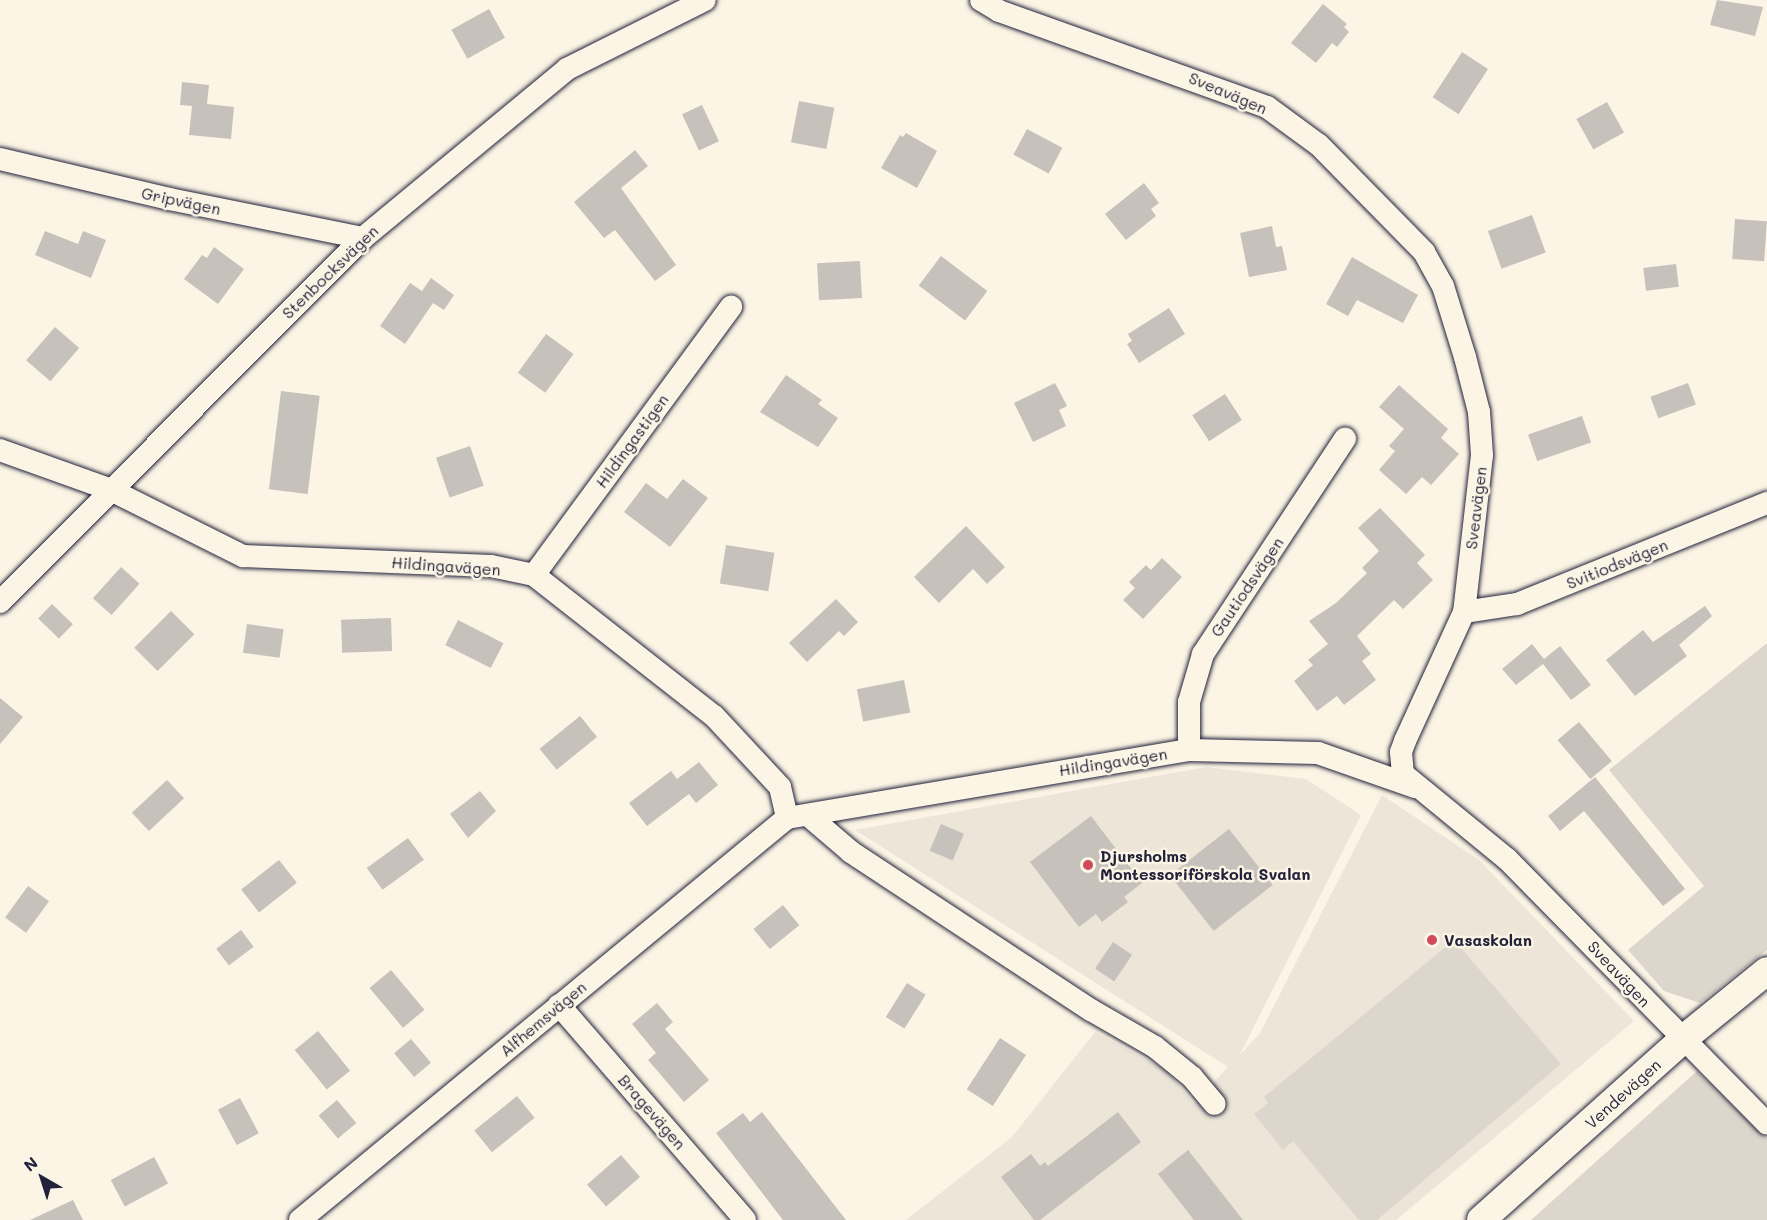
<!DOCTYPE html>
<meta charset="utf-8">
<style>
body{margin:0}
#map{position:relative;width:1767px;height:1220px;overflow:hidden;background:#fcf5e5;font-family:Mali,sans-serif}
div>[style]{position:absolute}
.built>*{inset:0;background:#ece5d8}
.green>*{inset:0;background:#dcd6cc}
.building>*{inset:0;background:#c6c1bb;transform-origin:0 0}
.roads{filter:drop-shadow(0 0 2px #22223b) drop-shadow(0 0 2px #22223b)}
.minor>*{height:22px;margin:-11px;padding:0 11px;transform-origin:11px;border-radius:11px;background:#fcf5e5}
.tertiary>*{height:28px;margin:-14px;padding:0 14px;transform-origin:14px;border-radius:14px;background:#fcf5e5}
.dots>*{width:16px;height:16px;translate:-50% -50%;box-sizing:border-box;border:3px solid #fcf5e5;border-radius:50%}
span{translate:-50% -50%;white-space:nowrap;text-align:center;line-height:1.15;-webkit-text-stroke:5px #fcf5e5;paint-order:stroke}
.street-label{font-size:16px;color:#22223b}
.poi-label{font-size:16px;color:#22223b;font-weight:700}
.left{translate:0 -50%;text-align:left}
.north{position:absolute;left:12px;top:1148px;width:60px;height:60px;-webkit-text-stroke:4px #fcf5e5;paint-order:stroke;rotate:321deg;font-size:16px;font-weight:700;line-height:24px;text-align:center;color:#22223b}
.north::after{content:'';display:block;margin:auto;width:21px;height:27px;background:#22223b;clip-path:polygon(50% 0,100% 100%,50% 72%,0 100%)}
</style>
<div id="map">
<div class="built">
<div style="clip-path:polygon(1206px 767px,1306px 779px,1361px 815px,1239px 1056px,1260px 1033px,1382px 795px,1479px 860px,1634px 1021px,1396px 1220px,906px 1220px,1012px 1137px,1095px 1032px,1167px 1071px,1194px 1104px,1228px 1067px,855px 830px)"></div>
</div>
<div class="green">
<div style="clip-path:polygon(1767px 643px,1767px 950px,1700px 1003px,1664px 991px,1628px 950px,1704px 886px,1609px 770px)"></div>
<div style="clip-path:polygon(1454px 940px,1561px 1064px,1377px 1220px,1359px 1220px,1293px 1141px,1283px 1150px,1254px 1114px,1268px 1103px,1264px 1097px)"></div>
<div style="clip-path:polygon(1697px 1071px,1767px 1139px,1767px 1220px,1531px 1220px)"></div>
</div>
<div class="building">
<div style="clip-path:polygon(1717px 0,1763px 7px,1755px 36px,1710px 25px)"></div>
<div style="clip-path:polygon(1323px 4px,1347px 24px,1344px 27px,1349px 32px,1337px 47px,1332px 43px,1316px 63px,1291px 43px)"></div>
<div style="left:489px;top:9px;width:33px;height:43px;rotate:61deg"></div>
<div style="left:1462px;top:52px;width:31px;height:54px;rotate:33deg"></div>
<div style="clip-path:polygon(182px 82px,209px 85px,207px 104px,234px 107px,231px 139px,189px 135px,192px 106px,180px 105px)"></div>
<div style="left:799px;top:101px;width:36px;height:42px;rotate:11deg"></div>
<div style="left:1607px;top:102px;width:35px;height:35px;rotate:61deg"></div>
<div style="left:702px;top:105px;width:40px;height:22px;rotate:65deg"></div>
<div style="left:1027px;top:129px;width:40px;height:29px;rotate:28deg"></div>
<div style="clip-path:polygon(906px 133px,937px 151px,917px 188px,881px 168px,900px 135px,903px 137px)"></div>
<div style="clip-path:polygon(635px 150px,648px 166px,621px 188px,676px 265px,655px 281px,615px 230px,604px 238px,574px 202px)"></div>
<div style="clip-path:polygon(1144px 183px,1159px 203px,1151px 209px,1156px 216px,1126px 240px,1105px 214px)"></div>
<div style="left:1532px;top:215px;width:40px;height:47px;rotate:70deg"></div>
<div style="left:1735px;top:219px;width:32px;height:40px;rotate:4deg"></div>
<div style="clip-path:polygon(1272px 226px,1276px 247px,1282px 246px,1287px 270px,1249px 277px,1240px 233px)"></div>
<div style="clip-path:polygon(45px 231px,78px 244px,83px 231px,106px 240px,91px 278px,35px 255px)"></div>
<div style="clip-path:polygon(214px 247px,244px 269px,218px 304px,184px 279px,202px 255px,207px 258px)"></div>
<div style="left:941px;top:256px;width:58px;height:37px;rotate:37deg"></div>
<div style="clip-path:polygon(1352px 257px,1418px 295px,1403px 323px,1357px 300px,1348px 316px,1326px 304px)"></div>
<div style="left:860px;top:261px;width:37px;height:43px;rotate:87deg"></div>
<div style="left:1676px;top:264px;width:23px;height:33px;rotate:83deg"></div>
<div style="clip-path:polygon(431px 278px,454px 295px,444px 310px,433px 303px,405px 344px,380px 326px,410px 283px,422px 291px)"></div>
<div style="clip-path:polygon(1169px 308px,1185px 334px,1139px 363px,1127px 344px,1132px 341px,1128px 334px)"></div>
<div style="left:55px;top:327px;width:32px;height:44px;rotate:41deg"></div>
<div style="left:546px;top:334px;width:34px;height:48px;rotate:36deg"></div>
<div style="clip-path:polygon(786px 375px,822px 400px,818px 404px,838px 418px,818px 447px,760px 412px)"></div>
<div style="clip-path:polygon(1055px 383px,1067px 406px,1059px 410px,1066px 426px,1033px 442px,1014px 403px)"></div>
<div style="left:1688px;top:383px;width:23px;height:40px;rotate:70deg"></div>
<div style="clip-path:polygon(1399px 385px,1448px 429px,1441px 438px,1459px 454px,1431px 485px,1422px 477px,1406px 494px,1379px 470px,1395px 451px,1389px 446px,1404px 429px,1379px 407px)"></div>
<div style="left:281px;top:391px;width:39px;height:99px;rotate:7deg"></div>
<div style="left:1225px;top:394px;width:31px;height:39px;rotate:57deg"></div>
<div style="left:1582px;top:416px;width:28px;height:57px;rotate:71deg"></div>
<div style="left:470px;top:446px;width:42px;height:36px;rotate:71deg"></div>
<div style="clip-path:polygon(683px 479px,708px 498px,670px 547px,624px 512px,646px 483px,667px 499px)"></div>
<div style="clip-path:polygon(1380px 508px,1425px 555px,1417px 563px,1433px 580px,1403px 609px,1394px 600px,1357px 636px,1371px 654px,1362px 661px,1376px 680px,1344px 705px,1337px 696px,1317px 711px,1294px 681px,1313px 665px,1308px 660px,1328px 644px,1309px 621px,1336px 603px,1367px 573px,1362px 568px,1379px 551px,1358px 528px)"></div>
<div style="clip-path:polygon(966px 526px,1005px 567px,987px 584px,973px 569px,939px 603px,914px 577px)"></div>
<div style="left:726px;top:545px;width:49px;height:39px;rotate:9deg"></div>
<div style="clip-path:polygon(1162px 558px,1182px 577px,1143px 619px,1123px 600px,1135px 588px,1129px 582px,1146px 565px,1151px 570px)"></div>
<div style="left:121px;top:567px;width:25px;height:42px;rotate:42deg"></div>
<div style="clip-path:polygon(836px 599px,858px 622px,844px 636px,839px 631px,807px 662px,789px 643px)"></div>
<div style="left:52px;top:604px;width:29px;height:20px;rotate:44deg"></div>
<div style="clip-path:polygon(1705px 606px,1712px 616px,1679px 645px,1687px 656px,1635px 696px,1606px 660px,1643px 630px,1653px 642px)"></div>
<div style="left:171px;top:611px;width:33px;height:52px;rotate:45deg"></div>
<div style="left:391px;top:618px;width:33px;height:50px;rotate:88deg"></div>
<div style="left:458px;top:620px;width:51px;height:28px;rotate:27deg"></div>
<div style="left:247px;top:624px;width:37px;height:29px;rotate:8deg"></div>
<div style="clip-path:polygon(1532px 644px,1544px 659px,1560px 646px,1591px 685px,1571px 700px,1543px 664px,1516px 685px,1502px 669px)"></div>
<div style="left:904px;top:680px;width:33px;height:48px;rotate:79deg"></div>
<div style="clip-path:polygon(0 698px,23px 717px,0 744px)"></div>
<div style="left:580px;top:716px;width:27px;height:52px;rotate:51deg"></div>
<div style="left:1579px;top:722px;width:51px;height:28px;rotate:50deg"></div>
<div style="clip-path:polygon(699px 762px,718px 785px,696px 803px,689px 794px,647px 826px,629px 803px,671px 771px,677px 779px)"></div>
<div style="clip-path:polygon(1595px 777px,1685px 889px,1663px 906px,1584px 811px,1560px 831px,1548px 816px)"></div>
<div style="left:167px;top:780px;width:25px;height:48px;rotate:47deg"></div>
<div style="clip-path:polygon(480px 791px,496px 811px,468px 838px,450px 814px)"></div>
<div style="clip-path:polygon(1091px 816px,1142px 883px,1124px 897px,1128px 902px,1102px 922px,1096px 914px,1079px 927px,1030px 862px)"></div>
<div style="left:941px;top:824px;width:25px;height:29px;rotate:23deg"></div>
<div style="left:1229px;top:829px;width:71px;height:75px;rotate:52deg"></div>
<div style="left:408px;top:838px;width:27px;height:51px;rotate:54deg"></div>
<div style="left:279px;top:860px;width:29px;height:48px;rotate:52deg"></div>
<div style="left:28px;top:886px;width:26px;height:39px;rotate:36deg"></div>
<div style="left:783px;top:905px;width:26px;height:38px;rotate:51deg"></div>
<div style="left:241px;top:930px;width:21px;height:31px;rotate:53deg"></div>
<div style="left:1113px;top:942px;width:23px;height:32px;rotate:34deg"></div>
<div style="left:391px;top:970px;width:52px;height:28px;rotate:50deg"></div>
<div style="left:907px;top:983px;width:22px;height:40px;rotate:32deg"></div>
<div style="clip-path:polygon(657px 1003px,673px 1022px,665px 1029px,709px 1080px,684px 1102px,648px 1060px,656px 1053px,632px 1024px)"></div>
<div style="left:318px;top:1031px;width:51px;height:30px;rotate:51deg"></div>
<div style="left:1000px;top:1038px;width:31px;height:61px;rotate:33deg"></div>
<div style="left:411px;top:1039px;width:31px;height:22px;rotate:50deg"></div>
<div style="left:517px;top:1096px;width:28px;height:55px;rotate:51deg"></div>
<div style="left:240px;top:1098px;width:40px;height:25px;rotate:62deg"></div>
<div style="left:337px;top:1100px;width:30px;height:24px;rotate:50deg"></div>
<div style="clip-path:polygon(762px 1112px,846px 1220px,783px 1220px,716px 1133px,743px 1113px,750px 1122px)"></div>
<div style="clip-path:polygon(1118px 1112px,1141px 1142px,1040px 1220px,1034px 1220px,1001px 1177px,1031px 1154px,1040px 1166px,1045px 1162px,1048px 1166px)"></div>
<div style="clip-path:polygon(1188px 1150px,1243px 1220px,1194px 1220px,1158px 1174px)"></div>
<div style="left:621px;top:1155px;width:29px;height:45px;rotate:49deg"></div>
<div style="left:154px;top:1157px;width:30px;height:49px;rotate:62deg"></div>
<div style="clip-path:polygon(73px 1200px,83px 1220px,30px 1220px)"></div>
</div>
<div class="roads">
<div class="minor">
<div style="left:981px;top:0;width:21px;rotate:31deg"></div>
<div style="left:999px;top:11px;width:285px;rotate:19.7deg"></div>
<div style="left:1267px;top:107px;width:64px;rotate:36.2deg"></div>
<div style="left:1319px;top:145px;width:150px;rotate:45.5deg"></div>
<div style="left:1424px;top:252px;width:39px;rotate:61deg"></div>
<div style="left:1443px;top:286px;width:74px;rotate:72.8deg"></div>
<div style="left:1465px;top:357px;width:57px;rotate:75.7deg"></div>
<div style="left:1479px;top:412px;width:43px;rotate:86deg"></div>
<div style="left:1482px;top:455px;width:158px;rotate:96.5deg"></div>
<div style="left:1464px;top:612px;width:142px;rotate:114.6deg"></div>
<div style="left:1405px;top:741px;width:12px;rotate:110deg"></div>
<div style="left:1401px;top:752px;width:22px;rotate:85deg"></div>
<div style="left:1403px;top:774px;width:134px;rotate:39.3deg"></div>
<div style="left:1507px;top:859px;width:371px;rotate:45.5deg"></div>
<div style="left:0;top:159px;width:174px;rotate:13.3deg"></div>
<div style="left:169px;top:199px;width:198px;rotate:11.4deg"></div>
<div style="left:0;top:450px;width:116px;rotate:19.7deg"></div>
<div style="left:109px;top:489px;width:150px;rotate:26.6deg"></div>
<div style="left:243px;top:556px;width:248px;rotate:2.3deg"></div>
<div style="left:491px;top:566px;width:44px;rotate:11.8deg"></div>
<div style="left:534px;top:575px;width:229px;rotate:38.1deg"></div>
<div style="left:714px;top:716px;width:97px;rotate:47.1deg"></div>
<div style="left:780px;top:787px;width:32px;rotate:77deg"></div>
<div style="left:787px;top:818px;width:408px;rotate:-9.6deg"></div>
<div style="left:1189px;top:750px;width:129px;rotate:1.3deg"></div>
<div style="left:1318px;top:753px;width:103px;rotate:19.3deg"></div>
<div style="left:534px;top:575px;width:333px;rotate:-53.7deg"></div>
<div style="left:0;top:602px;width:514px;rotate:-45.08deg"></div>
<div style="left:363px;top:238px;width:265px;rotate:-39.6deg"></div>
<div style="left:567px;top:69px;width:154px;rotate:-26.6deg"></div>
<div style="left:1464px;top:612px;width:54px;rotate:-8.6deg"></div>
<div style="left:1517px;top:604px;width:270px;rotate:-22deg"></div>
<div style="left:1189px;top:750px;width:48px;rotate:-90deg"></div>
<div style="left:1189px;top:702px;width:50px;rotate:-73.7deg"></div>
<div style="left:1203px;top:654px;width:258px;rotate:-56.6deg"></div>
<div style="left:809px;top:816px;width:55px;rotate:40.6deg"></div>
<div style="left:851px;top:852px;width:287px;rotate:33.4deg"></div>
<div style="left:1091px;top:1010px;width:74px;rotate:30deg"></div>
<div style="left:1155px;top:1047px;width:48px;rotate:39deg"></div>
<div style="left:1192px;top:1077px;width:35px;rotate:50deg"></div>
<div style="left:559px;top:1005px;width:284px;rotate:49.1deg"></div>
<div style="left:300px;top:1220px;width:631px;rotate:-39.54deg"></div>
</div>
<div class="tertiary">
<div style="left:1481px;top:1220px;width:270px;rotate:-41.8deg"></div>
<div style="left:1682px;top:1040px;width:109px;rotate:-39.1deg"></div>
</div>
</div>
<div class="dots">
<div style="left:1088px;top:865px;background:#d1495b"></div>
<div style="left:1432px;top:940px;background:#d1495b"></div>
</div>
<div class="street-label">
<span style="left:1228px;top:93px;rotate:23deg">Sveavägen</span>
<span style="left:181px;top:201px;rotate:12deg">Gripvägen</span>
<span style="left:330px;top:272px;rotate:-44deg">Stenbocksvägen</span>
<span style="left:632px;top:441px;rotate:-54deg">Hildingastigen</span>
<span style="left:1476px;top:508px;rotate:-83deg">Sveavägen</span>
<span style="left:1617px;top:564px;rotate:-22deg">Svitiodsvägen</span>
<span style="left:446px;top:566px;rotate:4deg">Hildingavägen</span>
<span style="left:1247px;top:587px;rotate:-56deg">Gautiodsvägen</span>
<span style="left:1113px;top:762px;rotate:-9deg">Hildingavägen</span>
<span style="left:1619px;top:974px;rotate:47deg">Sveavägen</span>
<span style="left:543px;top:1019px;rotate:-40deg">Alfhemsvägen</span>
<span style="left:1623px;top:1094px;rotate:-42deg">Vendevägen</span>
<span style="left:652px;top:1112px;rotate:49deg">Bragevägen</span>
</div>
<div class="poi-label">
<span class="left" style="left:1100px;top:865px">Djursholms<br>Montessoriförskola Svalan</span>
<span class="left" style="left:1444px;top:940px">Vasaskolan</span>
</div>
<div class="north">N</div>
</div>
